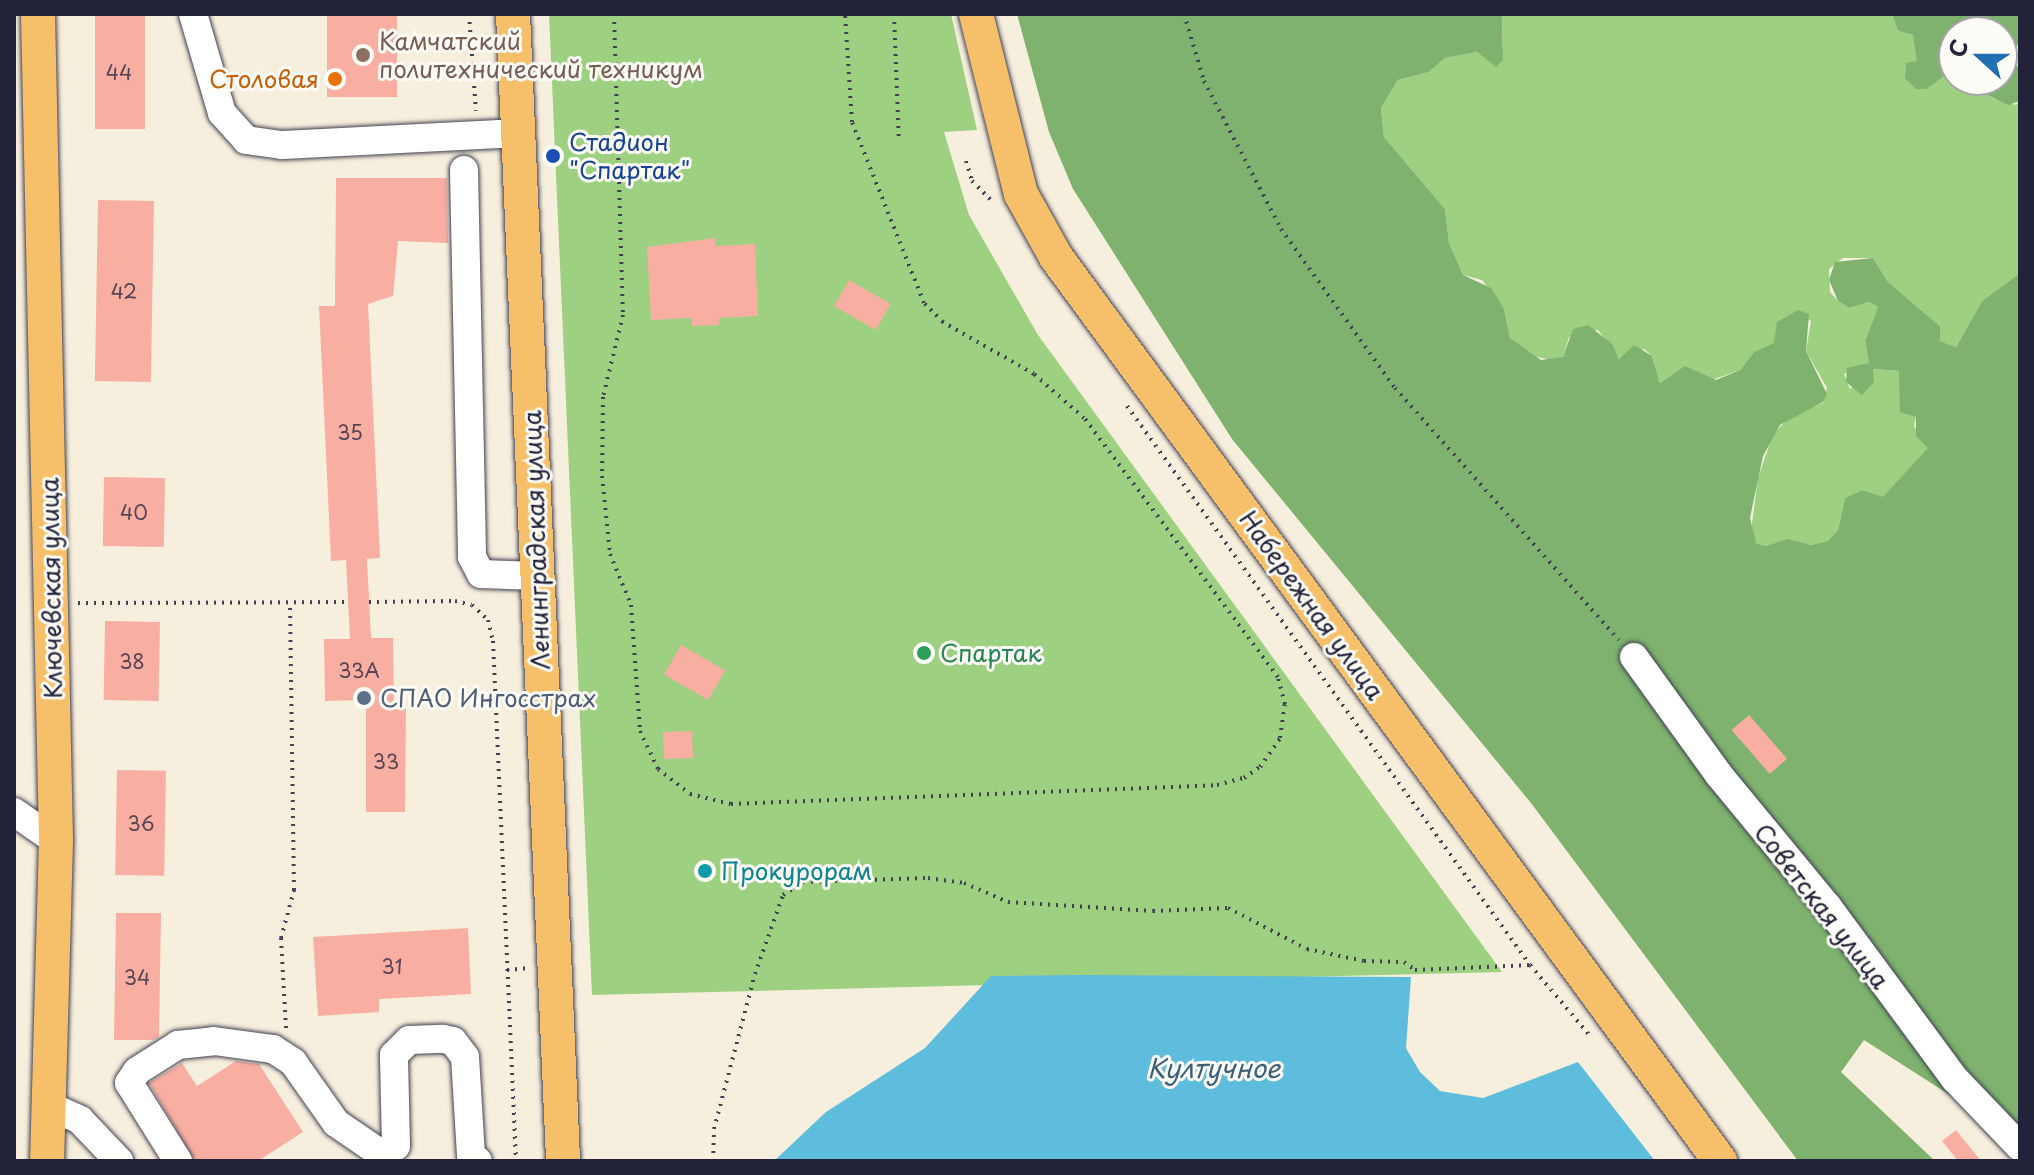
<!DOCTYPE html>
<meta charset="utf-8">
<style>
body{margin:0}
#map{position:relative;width:2034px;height:1175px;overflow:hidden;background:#f7efdd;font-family:"Playpen Sans",sans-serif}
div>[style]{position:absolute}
.green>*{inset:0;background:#9dd080}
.forest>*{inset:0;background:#7eb26e}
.water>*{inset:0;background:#5ebcdd}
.building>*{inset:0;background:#f8afa2;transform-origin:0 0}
.path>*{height:4px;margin-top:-2px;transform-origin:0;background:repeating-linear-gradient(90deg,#424153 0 2px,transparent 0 8px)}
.roads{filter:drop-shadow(0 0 2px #424153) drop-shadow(0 0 2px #424153)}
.minor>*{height:28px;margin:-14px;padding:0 14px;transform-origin:14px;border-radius:14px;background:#fff}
.major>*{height:34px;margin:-17px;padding:0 17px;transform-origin:17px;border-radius:17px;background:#f6c06b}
.dots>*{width:22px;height:22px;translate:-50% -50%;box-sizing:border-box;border:4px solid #fdfcf7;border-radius:50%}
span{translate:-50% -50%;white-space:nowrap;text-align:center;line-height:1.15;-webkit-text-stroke:6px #fdfcf7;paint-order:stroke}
.number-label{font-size:20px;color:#584555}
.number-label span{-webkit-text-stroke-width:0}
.education-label{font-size:24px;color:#785e54}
.left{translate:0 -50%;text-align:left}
.food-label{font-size:24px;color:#c56008}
.right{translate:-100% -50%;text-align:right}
.transit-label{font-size:24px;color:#164399}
.street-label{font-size:24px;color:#22223b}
.leisure-label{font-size:24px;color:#27864d}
.service-label{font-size:24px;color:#4e5e75}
.culture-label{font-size:24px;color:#0d838f}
.water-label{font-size:26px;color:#3a607c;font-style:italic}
.frame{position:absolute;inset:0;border:16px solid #22223b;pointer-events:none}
.north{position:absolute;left:1938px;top:16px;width:80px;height:80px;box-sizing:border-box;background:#fdfcf7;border:2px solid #a5a5ac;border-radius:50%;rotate:291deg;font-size:22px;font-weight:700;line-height:32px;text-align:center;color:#22223b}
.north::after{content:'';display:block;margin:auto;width:28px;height:36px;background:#1f6fb2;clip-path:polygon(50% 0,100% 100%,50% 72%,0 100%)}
</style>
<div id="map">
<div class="green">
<div style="clip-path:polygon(549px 14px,951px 14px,977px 130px,944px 132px,969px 215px,1038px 335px,1502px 972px,592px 995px)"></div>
<div style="clip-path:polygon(1502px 14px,1892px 14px,1898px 31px,1913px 35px,1928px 89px,1954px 59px,1954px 80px,1983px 80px,1991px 97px,2016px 105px,2020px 101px,2020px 273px,1982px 301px,1956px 347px,1940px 341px,1940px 326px,1888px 282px,1873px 258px,1843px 258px,1829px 269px,1830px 292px,1838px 301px,1851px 308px,1869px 302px,1878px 307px,1865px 341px,1869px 363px,1844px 374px,1850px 389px,1872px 369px,1899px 371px,1916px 417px,1914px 426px,1929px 448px,1883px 498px,1862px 490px,1845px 498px,1838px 530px,1828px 541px,1811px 545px,1788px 540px,1766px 546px,1756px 543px,1751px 531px,1758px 478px,1773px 434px,1791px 416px,1823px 403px,1827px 388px,1806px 351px,1811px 321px,1792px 313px,1774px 344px,1754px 352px,1740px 370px,1709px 381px,1685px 367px,1660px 383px,1652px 356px,1644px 349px,1620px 359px,1598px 330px,1569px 337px,1563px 357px,1556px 361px,1533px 356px,1510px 338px,1504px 309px,1482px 280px,1463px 275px,1449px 243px,1445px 209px,1384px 137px,1381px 108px,1398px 80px,1429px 72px,1445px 58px,1477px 52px,1496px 66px,1503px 49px)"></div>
</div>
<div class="forest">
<div style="clip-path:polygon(1017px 14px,1502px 14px,1503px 60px,1496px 67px,1477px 52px,1445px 58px,1429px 72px,1398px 80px,1381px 108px,1384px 137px,1445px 209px,1449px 243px,1463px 275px,1491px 288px,1504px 309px,1510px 338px,1541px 360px,1563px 357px,1573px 329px,1588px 325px,1612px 344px,1619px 359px,1634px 345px,1652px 356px,1660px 383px,1685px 366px,1716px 380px,1740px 370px,1754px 352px,1774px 343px,1777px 322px,1798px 310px,1809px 314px,1806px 351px,1827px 394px,1823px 402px,1780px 425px,1763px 456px,1750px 518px,1756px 543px,1766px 546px,1788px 539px,1811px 545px,1828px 541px,1838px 530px,1845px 498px,1862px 490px,1883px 497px,1928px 448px,1916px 436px,1916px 417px,1900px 412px,1899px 371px,1873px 369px,1874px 382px,1862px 395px,1846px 382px,1847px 368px,1869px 363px,1865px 341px,1878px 307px,1869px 302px,1850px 308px,1838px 301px,1829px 280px,1835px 262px,1873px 258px,1888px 282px,1940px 326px,1940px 341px,1956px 347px,1982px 301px,2020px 273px,2020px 1140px,1864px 1040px,1841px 1072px,1935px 1161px,1798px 1161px,1531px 803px,1232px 439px,1073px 189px,1049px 132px)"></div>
<div style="clip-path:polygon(1892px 14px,2020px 14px,2020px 41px,2010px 58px,2020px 69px,2020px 101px,2008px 105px,1986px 94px,1983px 80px,2002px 80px,2002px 32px,1954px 32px,1954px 59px,1942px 68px,1945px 75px,1927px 89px,1916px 89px,1905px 78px,1906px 63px,1917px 61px,1913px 35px,1898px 31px)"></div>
</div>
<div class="water">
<div style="clip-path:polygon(1081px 975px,1411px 977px,1406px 1048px,1420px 1072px,1440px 1091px,1483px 1098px,1578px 1062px,1655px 1161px,774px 1161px,826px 1112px,925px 1048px,991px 976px)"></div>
</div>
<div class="building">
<div style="left:95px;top:14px;width:50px;height:115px"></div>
<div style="left:327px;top:14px;width:70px;height:83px"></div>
<div style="clip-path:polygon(336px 178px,447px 178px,448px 243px,398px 241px,393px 296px,368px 304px,380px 558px,367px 559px,371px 638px,393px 638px,394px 709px,406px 709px,405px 812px,366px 812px,366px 700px,325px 701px,324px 639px,350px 639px,346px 560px,331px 561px,319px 306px,335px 306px)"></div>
<div style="left:98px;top:200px;width:56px;height:181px;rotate:1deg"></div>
<div style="clip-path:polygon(715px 238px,715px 246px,755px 244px,758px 316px,719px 318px,719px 325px,692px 326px,692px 318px,651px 320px,647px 247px)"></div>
<div style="left:849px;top:280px;width:48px;height:30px;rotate:30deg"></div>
<div style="left:104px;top:477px;width:61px;height:69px;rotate:1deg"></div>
<div style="left:105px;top:621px;width:55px;height:79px;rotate:1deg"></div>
<div style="left:681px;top:645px;width:51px;height:34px;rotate:30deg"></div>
<div style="left:1749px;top:715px;width:58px;height:23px;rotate:49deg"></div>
<div style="left:692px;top:731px;width:27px;height:29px;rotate:88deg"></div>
<div style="left:117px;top:770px;width:49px;height:105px;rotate:1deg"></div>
<div style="clip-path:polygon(116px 913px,161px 913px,159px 1037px,153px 1040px,114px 1040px)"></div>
<div style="clip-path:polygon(468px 928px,471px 994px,379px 999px,379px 1012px,318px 1016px,313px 937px)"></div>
<div style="clip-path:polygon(236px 1061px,259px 1064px,303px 1132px,258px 1161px,195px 1161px,149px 1083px,182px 1063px,197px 1086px)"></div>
<div style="clip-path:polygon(1956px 1130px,1981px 1161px,1958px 1161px,1942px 1141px)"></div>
</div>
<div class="path">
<div style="left:469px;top:14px;width:97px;rotate:85.9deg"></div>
<div style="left:614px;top:14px;width:301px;rotate:88.3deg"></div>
<div style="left:623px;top:315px;width:84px;rotate:103.7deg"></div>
<div style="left:603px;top:397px;width:79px;rotate:90.7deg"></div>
<div style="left:602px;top:476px;width:78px;rotate:84.1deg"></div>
<div style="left:610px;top:554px;width:55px;rotate:67.6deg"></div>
<div style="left:631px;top:605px;width:126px;rotate:85.9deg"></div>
<div style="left:640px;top:731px;width:42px;rotate:64.7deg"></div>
<div style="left:658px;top:769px;width:41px;rotate:38deg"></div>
<div style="left:690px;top:794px;width:42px;rotate:13.7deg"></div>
<div style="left:731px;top:804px;width:486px;rotate:-2.2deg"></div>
<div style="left:1217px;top:785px;width:28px;rotate:-15deg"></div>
<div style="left:1244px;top:778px;width:19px;rotate:-35deg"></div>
<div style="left:1260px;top:767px;width:35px;rotate:-55deg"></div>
<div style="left:1280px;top:738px;width:34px;rotate:-82deg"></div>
<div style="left:1285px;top:704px;width:28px;rotate:-105deg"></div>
<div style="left:1278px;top:677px;width:324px;rotate:-126.8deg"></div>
<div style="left:1084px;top:418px;width:67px;rotate:-138.7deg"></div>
<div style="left:1034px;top:374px;width:105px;rotate:-150.3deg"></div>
<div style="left:943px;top:322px;width:27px;rotate:-135deg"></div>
<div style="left:924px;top:303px;width:195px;rotate:-111.7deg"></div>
<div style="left:852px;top:122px;width:108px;rotate:-93.7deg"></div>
<div style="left:894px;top:14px;width:128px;rotate:87.8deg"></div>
<div style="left:1184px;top:14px;width:70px;rotate:73.4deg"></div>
<div style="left:1204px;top:81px;width:167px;rotate:62.5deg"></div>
<div style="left:1281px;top:229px;width:196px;rotate:54.4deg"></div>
<div style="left:1395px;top:388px;width:337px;rotate:48.4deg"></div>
<div style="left:966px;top:161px;width:21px;rotate:73deg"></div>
<div style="left:972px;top:181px;width:30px;rotate:45deg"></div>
<div style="left:1127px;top:406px;width:689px;rotate:54.21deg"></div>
<div style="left:1530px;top:965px;width:94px;rotate:49.7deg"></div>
<div style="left:369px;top:602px;width:86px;rotate:-0.7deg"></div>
<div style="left:455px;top:601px;width:17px;rotate:13deg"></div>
<div style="left:472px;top:605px;width:22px;rotate:43deg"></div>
<div style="left:488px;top:620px;width:22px;rotate:77deg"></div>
<div style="left:493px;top:641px;width:521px;rotate:87.47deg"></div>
<div style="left:78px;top:603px;width:270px;rotate:-0.2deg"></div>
<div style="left:507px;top:970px;width:22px;rotate:-5deg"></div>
<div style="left:286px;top:1028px;width:90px;rotate:-93.2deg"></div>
<div style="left:281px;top:938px;width:50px;rotate:-74.8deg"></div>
<div style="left:294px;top:890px;width:287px;rotate:-90.8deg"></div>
<div style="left:713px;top:1161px;width:32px;rotate:-88deg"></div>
<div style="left:714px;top:1129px;width:160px;rotate:-75.2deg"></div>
<div style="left:755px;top:974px;width:84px;rotate:-70.5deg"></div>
<div style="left:783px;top:895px;width:24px;rotate:-33deg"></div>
<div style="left:803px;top:882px;width:125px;rotate:-1.8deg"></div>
<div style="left:928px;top:878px;width:36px;rotate:8deg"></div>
<div style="left:964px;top:883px;width:48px;rotate:23.4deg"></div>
<div style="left:1008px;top:902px;width:145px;rotate:3.6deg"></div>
<div style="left:1153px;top:911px;width:75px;rotate:-2.3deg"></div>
<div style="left:1228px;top:908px;width:89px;rotate:27.4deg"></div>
<div style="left:1307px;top:949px;width:58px;rotate:11.9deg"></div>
<div style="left:1364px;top:961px;width:40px;rotate:1.4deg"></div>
<div style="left:1404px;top:962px;width:14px;rotate:36deg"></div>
<div style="left:1415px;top:970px;width:115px;rotate:-2.5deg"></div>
</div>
<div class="roads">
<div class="minor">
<div style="left:193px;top:14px;width:103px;rotate:73.7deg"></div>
<div style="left:222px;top:113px;width:36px;rotate:48deg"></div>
<div style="left:246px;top:140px;width:36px;rotate:8deg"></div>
<div style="left:282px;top:145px;width:238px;rotate:-2.9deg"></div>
<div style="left:464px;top:170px;width:387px;rotate:88.8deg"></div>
<div style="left:472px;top:557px;width:19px;rotate:62deg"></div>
<div style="left:481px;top:574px;width:56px;rotate:2deg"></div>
<div style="left:1634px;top:657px;width:145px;rotate:54.2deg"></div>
<div style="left:1719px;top:775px;width:171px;rotate:50.5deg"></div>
<div style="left:1828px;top:907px;width:214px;rotate:53.6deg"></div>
<div style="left:1955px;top:1079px;width:94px;rotate:46.3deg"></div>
<div style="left:14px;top:812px;width:51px;rotate:34.6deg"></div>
<div style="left:47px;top:1105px;width:36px;rotate:24deg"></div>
<div style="left:80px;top:1120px;width:57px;rotate:46.4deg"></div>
<div style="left:178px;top:1161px;width:92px;rotate:-122.1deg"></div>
<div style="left:129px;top:1083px;width:14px;rotate:-56deg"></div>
<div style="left:137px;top:1071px;width:49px;rotate:-32.4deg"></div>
<div style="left:178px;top:1045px;width:36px;rotate:-6deg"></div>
<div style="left:214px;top:1041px;width:60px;rotate:7.7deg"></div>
<div style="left:273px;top:1049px;width:24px;rotate:33deg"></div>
<div style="left:293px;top:1062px;width:75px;rotate:54.8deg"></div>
<div style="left:336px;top:1123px;width:53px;rotate:34.3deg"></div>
<div style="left:380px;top:1153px;width:17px;rotate:-24deg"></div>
<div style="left:396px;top:1146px;width:91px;rotate:-91.3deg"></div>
<div style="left:394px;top:1055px;width:21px;rotate:-45deg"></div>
<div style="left:409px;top:1040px;width:34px;rotate:-2deg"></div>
<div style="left:443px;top:1039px;width:10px;rotate:11deg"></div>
<div style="left:453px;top:1041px;width:20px;rotate:53deg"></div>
<div style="left:465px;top:1057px;width:98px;rotate:86.5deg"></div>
<div style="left:471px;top:1155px;width:9px;rotate:41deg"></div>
</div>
<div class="major">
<div style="left:38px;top:14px;width:827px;rotate:88.75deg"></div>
<div style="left:56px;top:841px;width:320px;rotate:91.6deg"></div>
<div style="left:513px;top:14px;width:1148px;rotate:87.5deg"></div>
<div style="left:976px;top:14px;width:186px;rotate:76deg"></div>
<div style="left:1021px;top:194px;width:72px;rotate:60.9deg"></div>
<div style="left:1056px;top:257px;width:1122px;rotate:53.7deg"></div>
</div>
</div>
<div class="dots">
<div style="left:363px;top:55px;background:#8d6e63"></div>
<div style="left:335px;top:79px;background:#e8710a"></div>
<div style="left:553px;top:156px;background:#1a4fb4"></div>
<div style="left:924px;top:653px;background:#2e9e5b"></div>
<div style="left:364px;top:698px;background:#5c6f8a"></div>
<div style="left:705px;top:871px;background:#0f9aa8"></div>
</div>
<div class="number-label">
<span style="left:119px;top:72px">44</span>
<span style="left:124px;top:291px">42</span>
<span style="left:350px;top:432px">35</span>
<span style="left:134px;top:512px">40</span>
<span style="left:132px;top:661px">38</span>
<span style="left:359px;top:670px">33А</span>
<span style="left:386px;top:761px">33</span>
<span style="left:141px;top:823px">36</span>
<span style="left:392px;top:966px">31</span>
<span style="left:137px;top:977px">34</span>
</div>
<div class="education-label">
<span class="left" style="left:379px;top:55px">Камчатский<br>политехнический техникум</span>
</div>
<div class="food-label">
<span class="right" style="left:319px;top:79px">Столовая</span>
</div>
<div class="transit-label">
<span class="left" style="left:569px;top:156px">Стадион<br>"Спартак"</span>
</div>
<div class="street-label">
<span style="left:536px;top:540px;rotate:-92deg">Ленинградская улица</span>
<span style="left:51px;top:588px;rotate:-91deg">Ключевская улица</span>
<span style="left:1312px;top:605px;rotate:54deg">Набережная улица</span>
<span style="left:1822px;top:906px;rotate:52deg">Советская улица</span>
</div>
<div class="leisure-label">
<span class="left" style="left:940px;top:653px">Спартак</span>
</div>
<div class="service-label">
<span class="left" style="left:380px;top:698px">СПАО Ингосстрах</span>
</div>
<div class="culture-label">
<span class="left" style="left:721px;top:871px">Прокурорам</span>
</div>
<div class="water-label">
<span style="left:1214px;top:1068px">Култучное</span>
</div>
<div class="frame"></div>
<div class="north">С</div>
</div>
